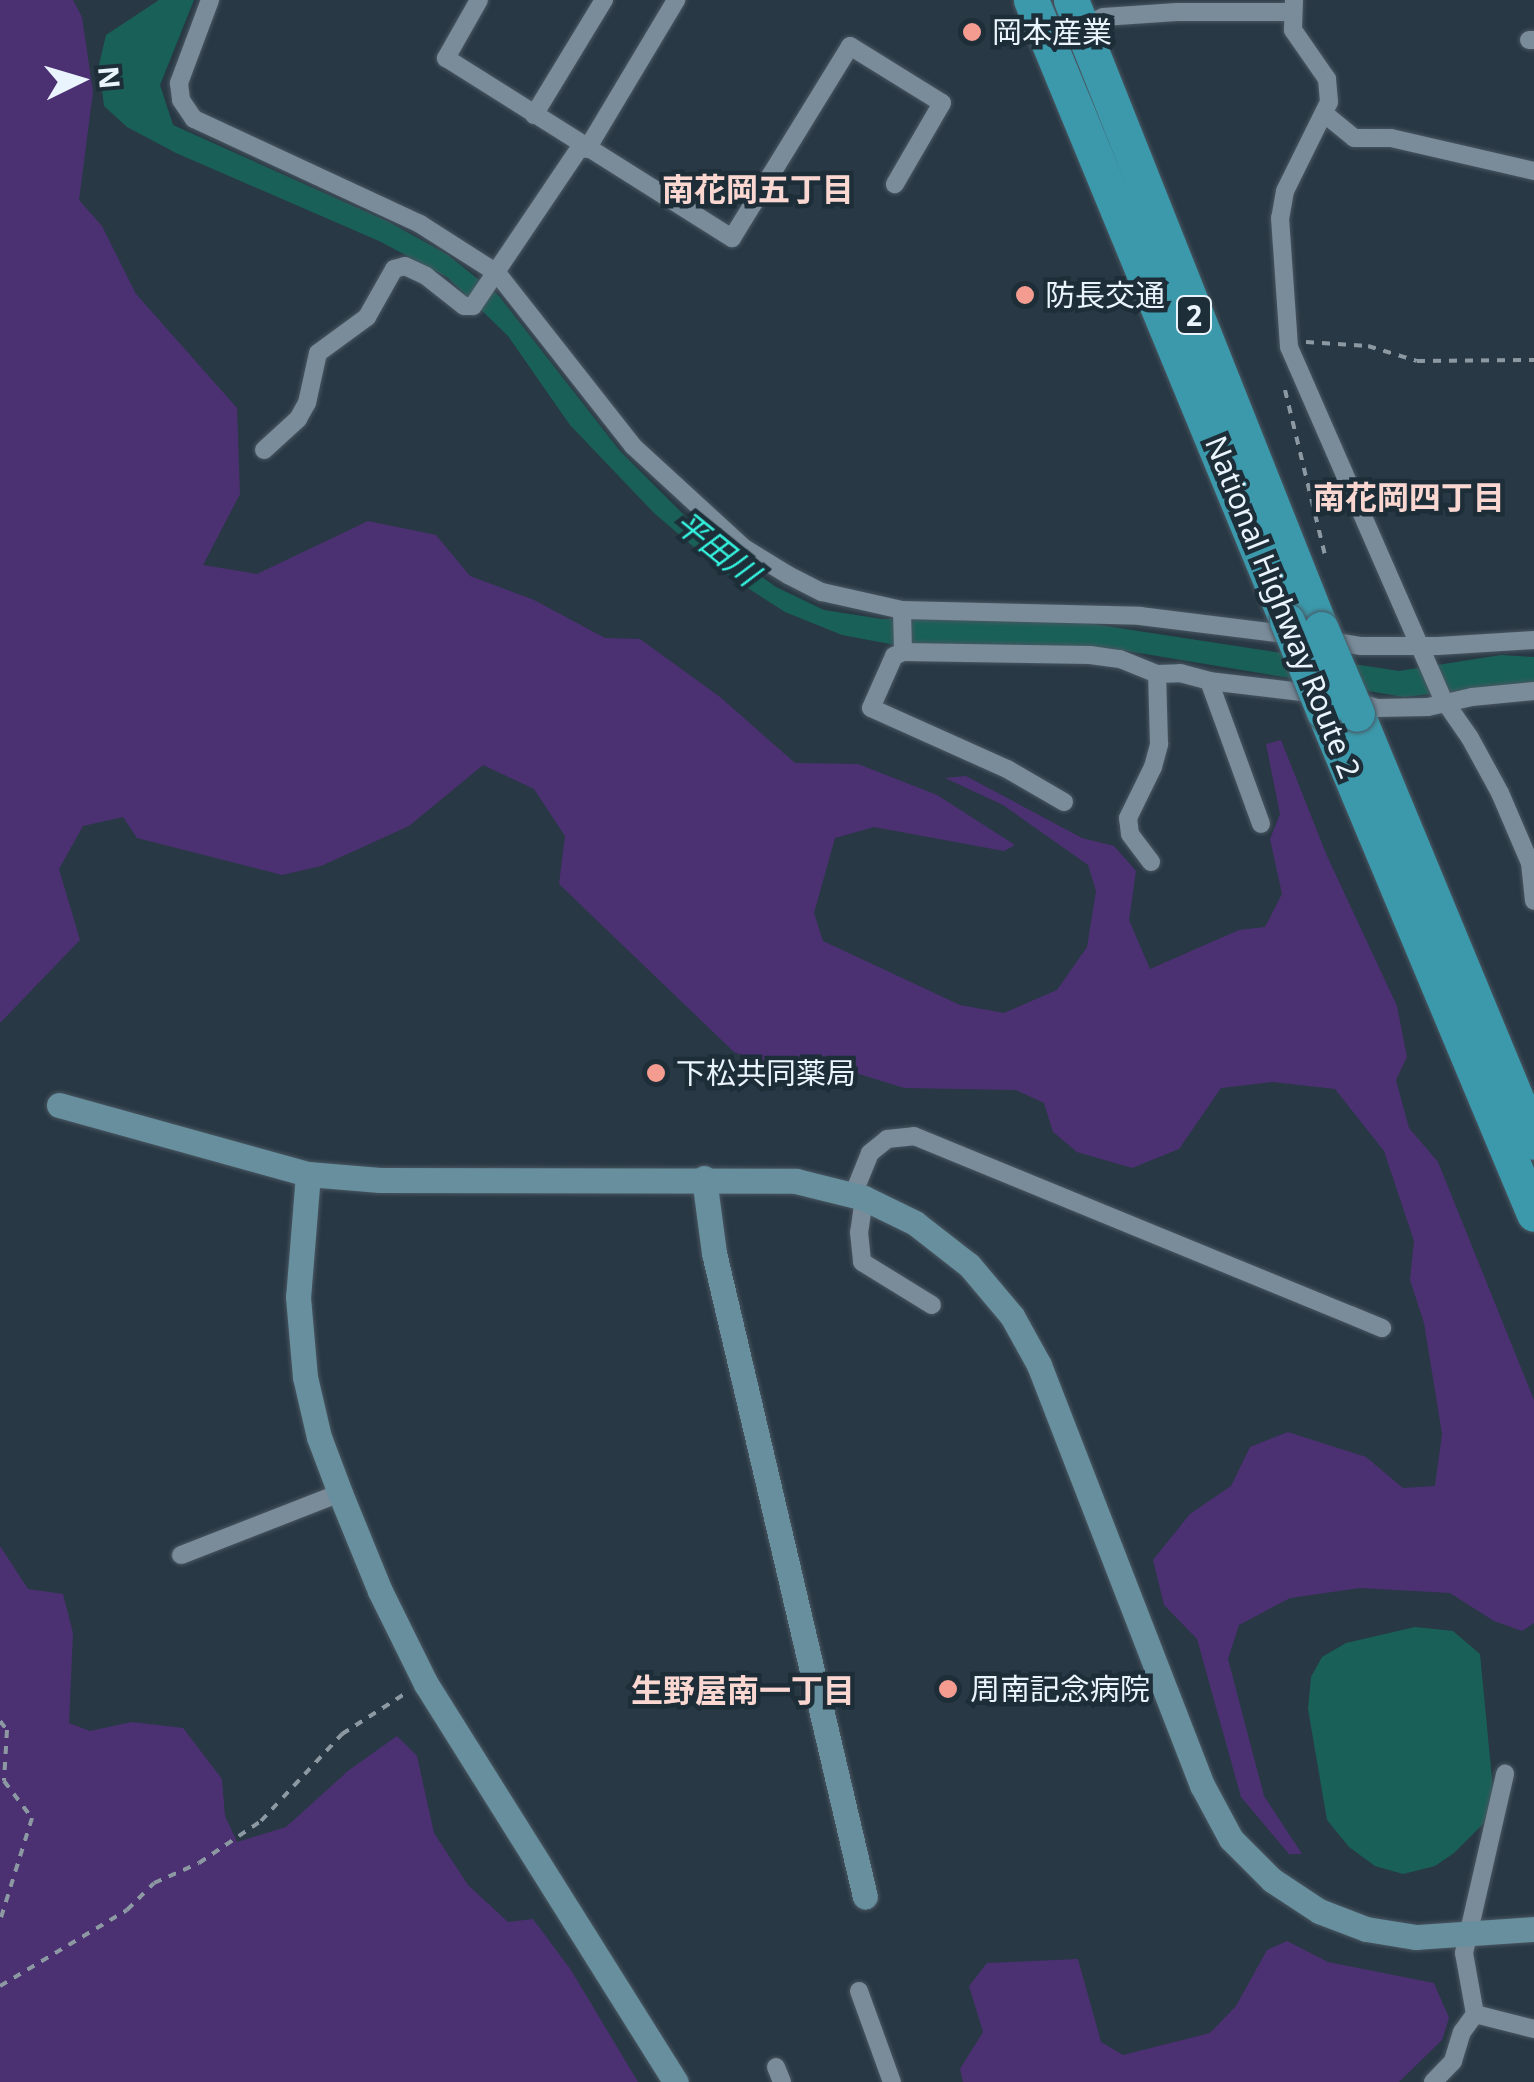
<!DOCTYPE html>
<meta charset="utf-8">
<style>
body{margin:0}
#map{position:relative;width:1534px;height:2082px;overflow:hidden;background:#283844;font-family:"Noto Sans","Noto Sans JP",sans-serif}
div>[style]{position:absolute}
.green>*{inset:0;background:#4c3172}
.water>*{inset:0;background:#196158}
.path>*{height:4px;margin-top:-2px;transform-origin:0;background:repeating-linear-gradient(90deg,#8c99a3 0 8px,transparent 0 16px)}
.roads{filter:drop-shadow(0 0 2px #495661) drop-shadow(0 0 2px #495661)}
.street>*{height:18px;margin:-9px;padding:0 9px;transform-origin:9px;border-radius:9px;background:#7a8b99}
.secondary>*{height:25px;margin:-12.5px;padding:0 12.5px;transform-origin:12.5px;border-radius:12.5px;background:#678f9e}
.highway>*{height:35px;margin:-17.5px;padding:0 17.5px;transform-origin:17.5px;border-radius:17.5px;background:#3b99ab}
.bridges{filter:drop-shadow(0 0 2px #495661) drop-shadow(0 0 2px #495661)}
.highway-bridge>*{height:35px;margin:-17.5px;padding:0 17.5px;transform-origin:17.5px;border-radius:17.5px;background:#3b99ab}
.dots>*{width:28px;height:28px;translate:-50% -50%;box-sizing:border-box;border:5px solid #1e2e39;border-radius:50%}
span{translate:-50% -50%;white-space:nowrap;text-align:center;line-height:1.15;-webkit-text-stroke:9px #1e2e39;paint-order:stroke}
.shield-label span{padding:2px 8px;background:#1e2e39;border:2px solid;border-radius:8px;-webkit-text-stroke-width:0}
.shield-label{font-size:28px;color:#eaf4fc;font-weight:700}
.poi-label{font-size:30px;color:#eaf4fc}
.left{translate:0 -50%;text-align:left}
.street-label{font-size:30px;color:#eaf4fc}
.neighbourhood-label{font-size:32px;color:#fad7d1;font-weight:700}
.water-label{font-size:32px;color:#34f5e0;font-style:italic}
.north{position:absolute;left:30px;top:30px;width:100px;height:100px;-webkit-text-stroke:8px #1e2e39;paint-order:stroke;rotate:85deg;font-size:28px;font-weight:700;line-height:40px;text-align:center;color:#eaf4fc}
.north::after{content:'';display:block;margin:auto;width:35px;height:45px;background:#eaf4fc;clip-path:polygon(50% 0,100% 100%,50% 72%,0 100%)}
</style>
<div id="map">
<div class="green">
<div style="clip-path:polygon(0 0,73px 0,82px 17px,93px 92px,79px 200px,102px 226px,136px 294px,237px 408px,240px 494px,203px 565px,257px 574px,368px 521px,436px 535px,470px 576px,534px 600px,605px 638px,640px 639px,720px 697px,795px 763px,858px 764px,937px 795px,1015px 845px,1004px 851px,874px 827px,835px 838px,814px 913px,823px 941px,960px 1005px,1004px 1013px,1057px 990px,1087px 947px,1096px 891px,1088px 865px,1003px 805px,945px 778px,966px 776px,1082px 838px,1114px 846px,1136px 871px,1129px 920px,1150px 969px,1239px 930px,1265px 927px,1282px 894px,1270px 839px,1280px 814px,1266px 744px,1281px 740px,1327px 856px,1397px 1006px,1407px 1057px,1396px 1080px,1409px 1128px,1438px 1162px,1534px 1400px,1534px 1623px,1522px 1631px,1494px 1621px,1450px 1593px,1360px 1588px,1290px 1598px,1239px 1625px,1228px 1659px,1264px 1796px,1302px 1854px,1289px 1854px,1241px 1797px,1197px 1639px,1164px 1605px,1153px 1560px,1190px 1514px,1231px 1486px,1250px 1447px,1288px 1432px,1366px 1457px,1403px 1488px,1435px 1486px,1442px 1434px,1424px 1323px,1410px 1280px,1414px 1241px,1384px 1151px,1335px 1089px,1273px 1082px,1221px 1088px,1179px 1149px,1132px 1168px,1077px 1152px,1053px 1132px,1044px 1103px,1016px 1090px,904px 1088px,805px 1057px,775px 1068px,734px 1052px,559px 884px,565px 836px,534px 789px,483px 765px,409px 826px,321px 866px,282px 875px,137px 838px,123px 817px,83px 826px,59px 869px,80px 940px,0 1023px)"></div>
<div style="clip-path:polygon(0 1546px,28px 1589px,63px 1594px,73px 1633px,69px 1723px,90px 1731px,132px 1722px,183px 1728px,222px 1779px,225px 1816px,237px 1842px,286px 1827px,349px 1770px,397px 1736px,417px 1756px,434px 1833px,468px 1885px,508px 1922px,533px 1919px,571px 1970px,638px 2082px,0 2082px)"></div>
<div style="clip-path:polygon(1287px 1941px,1328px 1962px,1434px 1983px,1449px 2018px,1442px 2040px,1399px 2082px,963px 2082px,960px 2069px,983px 2032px,969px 1986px,987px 1963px,1078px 1959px,1101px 2042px,1123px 2055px,1210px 2033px,1236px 2006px,1267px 1950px)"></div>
</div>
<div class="water">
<div style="clip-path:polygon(159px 0,194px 0,160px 85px,173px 125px,389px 222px,448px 255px,499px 296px,620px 451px,708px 539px,776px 587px,824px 610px,882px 619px,1073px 621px,1399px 671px,1501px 655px,1534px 657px,1534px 682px,1404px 697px,1109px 648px,890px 644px,842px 635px,785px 612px,723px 572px,654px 513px,570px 425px,508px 336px,447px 277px,379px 241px,176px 153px,127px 127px,104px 106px,99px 65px,106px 35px)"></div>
<div style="clip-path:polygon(1415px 1627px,1453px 1631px,1480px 1654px,1494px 1800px,1483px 1824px,1454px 1853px,1435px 1866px,1403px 1874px,1375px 1866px,1349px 1847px,1327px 1820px,1308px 1709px,1311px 1677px,1322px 1657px,1346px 1643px)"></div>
</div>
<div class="path">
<div style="left:1306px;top:342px;width:62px;rotate:3.7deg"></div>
<div style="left:1368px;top:346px;width:51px;rotate:17deg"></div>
<div style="left:1417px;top:361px;width:117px;rotate:-0.5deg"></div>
<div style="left:1285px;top:390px;width:175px;rotate:76.4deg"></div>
<div style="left:0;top:1721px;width:11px;rotate:52deg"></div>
<div style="left:7px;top:1730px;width:51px;rotate:93.4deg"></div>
<div style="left:4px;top:1781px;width:46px;rotate:52.9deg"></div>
<div style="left:32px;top:1818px;width:108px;rotate:107.3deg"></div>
<div style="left:0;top:1986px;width:148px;rotate:-30.9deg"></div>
<div style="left:127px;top:1910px;width:38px;rotate:-45deg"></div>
<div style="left:154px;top:1883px;width:49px;rotate:-24deg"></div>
<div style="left:199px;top:1863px;width:75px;rotate:-34.1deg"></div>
<div style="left:261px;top:1821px;width:119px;rotate:-47deg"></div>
<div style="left:342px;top:1734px;width:76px;rotate:-32.6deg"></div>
</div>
<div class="roads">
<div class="street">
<div style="left:210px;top:0;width:89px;rotate:110.5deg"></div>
<div style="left:179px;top:83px;width:17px;rotate:83deg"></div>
<div style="left:181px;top:100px;width:23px;rotate:56deg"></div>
<div style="left:194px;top:119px;width:249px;rotate:24.9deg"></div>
<div style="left:420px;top:224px;width:91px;rotate:32.5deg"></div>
<div style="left:497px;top:273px;width:220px;rotate:51.8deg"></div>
<div style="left:633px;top:446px;width:151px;rotate:42.6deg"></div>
<div style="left:744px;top:548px;width:52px;rotate:31.5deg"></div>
<div style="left:788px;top:575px;width:38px;rotate:27deg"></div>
<div style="left:822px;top:592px;width:82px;rotate:12.7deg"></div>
<div style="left:902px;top:610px;width:238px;rotate:1.4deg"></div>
<div style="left:1140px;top:616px;width:154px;rotate:7.1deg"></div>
<div style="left:479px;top:0;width:67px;rotate:119.6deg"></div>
<div style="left:446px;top:58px;width:338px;rotate:32.2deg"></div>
<div style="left:732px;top:238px;width:225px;rotate:-58.4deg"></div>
<div style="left:850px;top:46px;width:108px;rotate:31.8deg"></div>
<div style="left:942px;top:103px;width:94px;rotate:120.1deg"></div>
<div style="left:1294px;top:0;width:30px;rotate:92deg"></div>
<div style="left:1293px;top:30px;width:60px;rotate:55.2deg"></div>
<div style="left:1327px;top:79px;width:23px;rotate:85deg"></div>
<div style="left:1329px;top:102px;width:99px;rotate:116.3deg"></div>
<div style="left:1285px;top:191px;width:27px;rotate:100deg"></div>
<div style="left:1280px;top:218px;width:129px;rotate:86deg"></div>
<div style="left:1289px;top:347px;width:384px;rotate:66.4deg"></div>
<div style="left:1443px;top:699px;width:47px;rotate:55.3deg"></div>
<div style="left:1470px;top:738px;width:63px;rotate:61.4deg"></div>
<div style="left:1500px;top:793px;width:76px;rotate:66.8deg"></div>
<div style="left:1530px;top:863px;width:38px;rotate:84deg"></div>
<div style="left:1081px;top:27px;width:24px;rotate:-24deg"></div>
<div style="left:1103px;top:17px;width:74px;rotate:-3.9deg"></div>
<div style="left:1177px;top:12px;width:115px"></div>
<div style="left:1529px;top:40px;width:5px"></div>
<div style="left:534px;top:115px;width:135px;rotate:-58.7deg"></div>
<div style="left:1326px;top:115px;width:36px;rotate:39deg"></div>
<div style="left:1354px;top:138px;width:37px"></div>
<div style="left:1391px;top:138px;width:147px;rotate:13deg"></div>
<div style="left:587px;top:149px;width:174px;rotate:-59.1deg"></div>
<div style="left:264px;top:450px;width:46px;rotate:-42.4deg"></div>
<div style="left:298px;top:419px;width:18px;rotate:-61deg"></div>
<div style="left:307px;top:403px;width:51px;rotate:-77.6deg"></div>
<div style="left:318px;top:353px;width:61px;rotate:-36.3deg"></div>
<div style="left:367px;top:317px;width:55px;rotate:-60.6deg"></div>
<div style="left:394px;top:269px;width:11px;rotate:-15deg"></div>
<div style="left:405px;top:266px;width:23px;rotate:25deg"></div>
<div style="left:426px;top:276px;width:48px;rotate:38.3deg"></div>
<div style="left:464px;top:306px;width:9px"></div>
<div style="left:473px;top:306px;width:193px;rotate:-56deg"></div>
<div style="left:902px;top:610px;width:42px;rotate:88.6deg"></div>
<div style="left:1323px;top:640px;width:39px;rotate:9deg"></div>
<div style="left:1362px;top:646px;width:76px"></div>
<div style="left:1438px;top:646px;width:96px;rotate:-3.6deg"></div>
<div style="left:1209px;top:681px;width:110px;rotate:6.8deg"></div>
<div style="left:1353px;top:701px;width:25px;rotate:16deg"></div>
<div style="left:1377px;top:708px;width:51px;rotate:-1.1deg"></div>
<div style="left:1428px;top:707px;width:45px;rotate:-12.8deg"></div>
<div style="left:1472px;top:697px;width:62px;rotate:-5.5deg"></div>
<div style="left:1064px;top:802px;width:66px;rotate:-149.9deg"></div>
<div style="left:1007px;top:769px;width:149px;rotate:-155.8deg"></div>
<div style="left:871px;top:708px;width:57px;rotate:-66.1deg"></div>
<div style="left:894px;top:656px;width:10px;rotate:-24deg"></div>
<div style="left:903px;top:652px;width:187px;rotate:0.9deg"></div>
<div style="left:1090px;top:655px;width:30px;rotate:8deg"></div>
<div style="left:1120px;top:659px;width:40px;rotate:22deg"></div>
<div style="left:1157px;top:674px;width:23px;rotate:-2deg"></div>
<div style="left:1180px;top:673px;width:30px;rotate:15deg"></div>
<div style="left:1209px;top:681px;width:152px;rotate:70deg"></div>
<div style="left:1151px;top:862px;width:35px;rotate:-127deg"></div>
<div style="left:1130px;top:834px;width:16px;rotate:-97deg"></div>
<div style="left:1128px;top:818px;width:57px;rotate:-63.9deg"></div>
<div style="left:1153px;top:767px;width:24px;rotate:-75deg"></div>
<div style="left:1159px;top:744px;width:70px;rotate:-91.6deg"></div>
<div style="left:853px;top:1195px;width:45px;rotate:-68deg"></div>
<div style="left:870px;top:1153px;width:22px;rotate:-39deg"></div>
<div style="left:887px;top:1139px;width:27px;rotate:-6deg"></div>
<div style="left:914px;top:1136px;width:506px;rotate:22.31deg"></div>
<div style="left:864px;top:1198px;width:34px;rotate:98deg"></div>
<div style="left:859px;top:1232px;width:30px;rotate:84deg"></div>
<div style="left:862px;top:1262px;width:82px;rotate:31.6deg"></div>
<div style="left:181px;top:1555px;width:171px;rotate:-21.3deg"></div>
<div style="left:859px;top:1991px;width:97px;rotate:70.1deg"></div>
<div style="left:1475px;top:2014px;width:61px;rotate:14.3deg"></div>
<div style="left:776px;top:2067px;width:16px;rotate:68deg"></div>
<div style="left:1433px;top:2082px;width:29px;rotate:-46deg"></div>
<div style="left:1453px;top:2061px;width:30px;rotate:-73deg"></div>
<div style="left:1462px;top:2032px;width:22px;rotate:-54deg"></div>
<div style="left:1475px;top:2014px;width:62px;rotate:-100.2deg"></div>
<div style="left:1464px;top:1953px;width:184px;rotate:-77.1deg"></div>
</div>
<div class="secondary">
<div style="left:59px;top:1105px;width:258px;rotate:15.5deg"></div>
<div style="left:308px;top:1174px;width:72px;rotate:4.8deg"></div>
<div style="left:380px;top:1180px;width:416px;rotate:0.1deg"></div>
<div style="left:796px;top:1181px;width:70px;rotate:14deg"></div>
<div style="left:864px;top:1198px;width:57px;rotate:26.1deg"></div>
<div style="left:915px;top:1223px;width:68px;rotate:37.9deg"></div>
<div style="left:969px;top:1265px;width:67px;rotate:49.9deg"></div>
<div style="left:1012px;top:1316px;width:56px;rotate:61.1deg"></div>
<div style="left:1039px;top:1365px;width:451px;rotate:68.8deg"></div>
<div style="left:1202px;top:1785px;width:61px;rotate:61.8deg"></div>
<div style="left:1231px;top:1839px;width:58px;rotate:45deg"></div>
<div style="left:1272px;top:1880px;width:56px;rotate:33.4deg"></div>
<div style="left:1319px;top:1911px;width:50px;rotate:21deg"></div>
<div style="left:1366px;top:1929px;width:51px;rotate:9.1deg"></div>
<div style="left:1416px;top:1937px;width:118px;rotate:-3.9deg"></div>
<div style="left:308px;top:1174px;width:123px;rotate:94.6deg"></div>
<div style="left:298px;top:1297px;width:80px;rotate:85deg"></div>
<div style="left:305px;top:1377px;width:62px;rotate:76.9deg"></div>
<div style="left:319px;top:1437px;width:60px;rotate:69.4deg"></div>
<div style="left:340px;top:1493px;width:106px;rotate:67.8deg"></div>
<div style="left:380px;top:1591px;width:104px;rotate:63.7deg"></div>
<div style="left:426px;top:1684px;width:470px;rotate:57.9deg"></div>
<div style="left:704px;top:1178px;width:76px;rotate:82.4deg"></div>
<div style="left:714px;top:1253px;width:661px;rotate:76.8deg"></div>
</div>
<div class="highway">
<div style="left:1031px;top:0;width:672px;rotate:67.6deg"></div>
<div style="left:1071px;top:0;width:677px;rotate:68.32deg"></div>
<div style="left:1324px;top:712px;width:544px;rotate:67.3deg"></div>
<div style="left:1357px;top:714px;width:463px;rotate:67.5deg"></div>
</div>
</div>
<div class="bridges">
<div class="highway-bridge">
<div style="left:1287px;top:621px;width:98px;rotate:67.9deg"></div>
<div style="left:1321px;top:629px;width:92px;rotate:67deg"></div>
</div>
</div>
<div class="dots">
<div style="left:972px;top:32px;background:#f59c90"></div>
<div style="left:1025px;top:295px;background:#f59c90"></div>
<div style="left:656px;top:1073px;background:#f59c90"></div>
<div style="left:948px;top:1689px;background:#f59c90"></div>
</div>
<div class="shield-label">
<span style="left:1194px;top:315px">2</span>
</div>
<div class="poi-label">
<span class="left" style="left:992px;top:32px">岡本産業</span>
<span class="left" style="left:1045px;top:295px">防長交通</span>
<span class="left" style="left:676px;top:1073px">下松共同薬局</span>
<span class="left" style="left:970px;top:1689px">周南記念病院</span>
</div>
<div class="street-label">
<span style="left:1283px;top:607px;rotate:68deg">National Highway Route 2</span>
</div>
<div class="neighbourhood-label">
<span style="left:758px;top:189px">南花岡五丁目</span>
<span style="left:1409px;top:497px">南花岡四丁目</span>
<span style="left:743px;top:1690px">生野屋南一丁目</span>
</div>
<div class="water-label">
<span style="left:717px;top:548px;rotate:39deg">平田川</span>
</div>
<div class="north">N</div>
</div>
